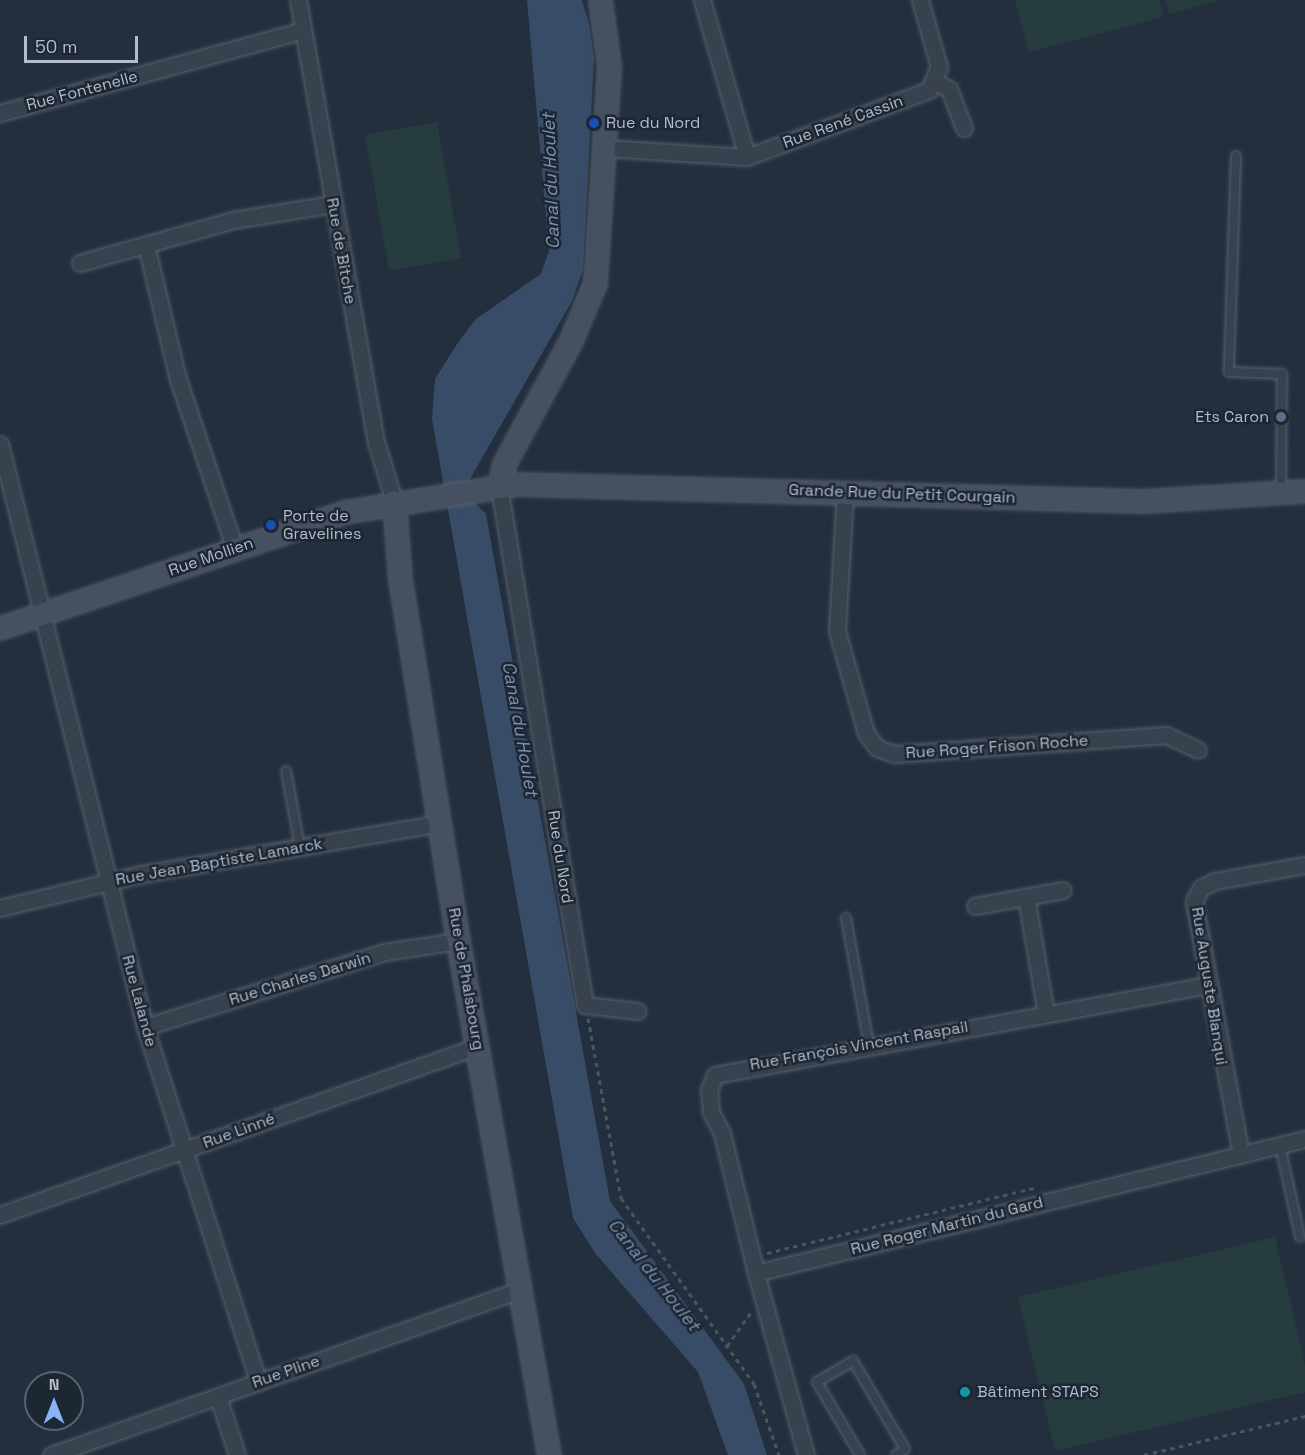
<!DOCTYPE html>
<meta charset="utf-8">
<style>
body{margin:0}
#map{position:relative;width:1305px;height:1455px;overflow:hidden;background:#242f3e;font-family:"Space Grotesk",sans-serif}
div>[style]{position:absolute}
.green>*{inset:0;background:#263c3f;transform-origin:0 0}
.water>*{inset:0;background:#394c67}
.path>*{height:3px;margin-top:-1.5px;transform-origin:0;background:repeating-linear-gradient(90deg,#44595c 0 4.5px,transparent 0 9px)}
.roads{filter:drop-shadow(0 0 2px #565f6c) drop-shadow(0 0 2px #565f6c)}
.lane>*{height:8px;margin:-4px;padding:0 4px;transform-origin:4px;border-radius:4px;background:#38414e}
.street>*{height:15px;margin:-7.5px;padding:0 7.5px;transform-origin:7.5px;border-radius:7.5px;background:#38414e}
.secondary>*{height:21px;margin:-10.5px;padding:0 10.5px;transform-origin:10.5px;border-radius:10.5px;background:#465061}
.dots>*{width:16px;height:16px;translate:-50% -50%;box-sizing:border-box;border:3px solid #1d2633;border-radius:50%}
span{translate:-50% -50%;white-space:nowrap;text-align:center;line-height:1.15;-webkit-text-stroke:5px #1d2633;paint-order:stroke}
.street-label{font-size:16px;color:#b4bcc9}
.poi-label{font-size:16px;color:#b4bcc9}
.left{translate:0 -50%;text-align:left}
.right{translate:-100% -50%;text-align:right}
.water-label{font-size:18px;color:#7c92b1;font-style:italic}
.north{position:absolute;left:24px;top:1371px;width:60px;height:60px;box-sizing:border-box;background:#1d2633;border:2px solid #59626f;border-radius:50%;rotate:0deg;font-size:16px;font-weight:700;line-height:24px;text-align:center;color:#b4bcc9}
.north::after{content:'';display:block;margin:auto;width:21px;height:27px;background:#8ab4f8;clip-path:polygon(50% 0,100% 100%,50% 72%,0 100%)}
.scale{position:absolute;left:24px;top:36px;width:114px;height:27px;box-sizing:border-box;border:3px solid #b4bcc9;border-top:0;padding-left:8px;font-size:18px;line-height:21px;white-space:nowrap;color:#b4bcc9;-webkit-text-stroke:4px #1d2633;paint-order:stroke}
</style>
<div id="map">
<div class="green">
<div style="clip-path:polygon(1015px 0,1159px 0,1163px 17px,1029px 52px)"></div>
<div style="clip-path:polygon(1165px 0,1222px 0,1169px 14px)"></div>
<div style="left:437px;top:122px;width:138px;height:73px;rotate:80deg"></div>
<div style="clip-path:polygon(1275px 1237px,1305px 1365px,1305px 1392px,1055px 1451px,1018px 1297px)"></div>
</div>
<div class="water">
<div style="clip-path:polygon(527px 0,582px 0,589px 24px,594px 58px,583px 269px,572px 301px,470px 479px,474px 502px,486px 514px,610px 1201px,744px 1384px,767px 1455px,728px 1455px,698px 1372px,595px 1253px,573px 1218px,432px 419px,435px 379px,459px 341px,476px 319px,541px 274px,549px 251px)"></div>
</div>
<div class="path">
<div style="left:588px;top:1018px;width:183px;rotate:79.6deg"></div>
<div style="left:621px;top:1198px;width:229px;rotate:54.4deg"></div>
<div style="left:754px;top:1384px;width:75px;rotate:70.6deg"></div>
<div style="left:767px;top:1253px;width:275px;rotate:-13.7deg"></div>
<div style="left:727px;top:1346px;width:43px;rotate:-54.5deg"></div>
<div style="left:1144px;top:1455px;width:166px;rotate:-13.6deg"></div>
</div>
<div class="roads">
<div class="lane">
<div style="left:1236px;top:156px;width:216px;rotate:91.9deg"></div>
<div style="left:1229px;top:372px;width:53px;rotate:2.2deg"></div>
<div style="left:1282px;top:374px;width:117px;rotate:90.5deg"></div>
<div style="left:286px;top:771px;width:77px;rotate:79.6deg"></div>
<div style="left:846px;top:918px;width:128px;rotate:79.7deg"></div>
<div style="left:1280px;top:1145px;width:94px;rotate:77.7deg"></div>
<div style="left:860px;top:1455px;width:85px;rotate:-120.5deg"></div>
<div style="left:817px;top:1382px;width:42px;rotate:-30.3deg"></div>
<div style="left:853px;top:1361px;width:102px;rotate:59.4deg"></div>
<div style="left:905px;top:1449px;width:11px;rotate:146deg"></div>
</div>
<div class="street">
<div style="left:298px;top:0;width:449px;rotate:80deg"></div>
<div style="left:376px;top:442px;width:62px;rotate:73deg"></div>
<div style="left:702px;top:0;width:163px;rotate:74deg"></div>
<div style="left:936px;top:82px;width:15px;rotate:28deg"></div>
<div style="left:949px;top:89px;width:42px;rotate:69deg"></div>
<div style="left:0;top:113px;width:314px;rotate:-15.3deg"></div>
<div style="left:604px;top:148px;width:143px;rotate:3.6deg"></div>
<div style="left:747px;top:157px;width:194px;rotate:-20.2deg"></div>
<div style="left:929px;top:90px;width:25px;rotate:-67deg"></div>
<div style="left:939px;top:67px;width:70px;rotate:-105.8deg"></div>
<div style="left:146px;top:245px;width:138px;rotate:76.6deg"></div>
<div style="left:178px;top:379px;width:179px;rotate:71.5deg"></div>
<div style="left:80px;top:263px;width:159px;rotate:-15.7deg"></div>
<div style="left:233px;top:220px;width:101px;rotate:-9.1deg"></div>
<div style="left:0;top:444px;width:601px;rotate:76.03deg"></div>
<div style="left:145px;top:1027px;width:373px;rotate:72.3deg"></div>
<div style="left:499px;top:486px;width:526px;rotate:80.59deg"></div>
<div style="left:585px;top:1005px;width:53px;rotate:6.5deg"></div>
<div style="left:845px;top:492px;width:139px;rotate:93.3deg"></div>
<div style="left:837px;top:631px;width:106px;rotate:74.1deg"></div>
<div style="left:866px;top:733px;width:19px;rotate:54deg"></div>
<div style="left:877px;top:748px;width:18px;rotate:19deg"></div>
<div style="left:894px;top:754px;width:273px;rotate:-4deg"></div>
<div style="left:1166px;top:735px;width:35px;rotate:25deg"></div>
<div style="left:1026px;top:897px;width:119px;rotate:80.3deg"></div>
<div style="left:975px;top:906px;width:89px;rotate:-10.3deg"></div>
<div style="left:0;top:908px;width:146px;rotate:-13.5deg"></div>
<div style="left:142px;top:874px;width:301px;rotate:-9.7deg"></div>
<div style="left:145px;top:1027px;width:250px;rotate:-17.4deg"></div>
<div style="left:384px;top:952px;width:75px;rotate:-8.5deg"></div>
<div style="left:1241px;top:1155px;width:258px;rotate:-100.5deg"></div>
<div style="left:1194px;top:901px;width:15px;rotate:-62deg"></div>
<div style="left:1201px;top:888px;width:16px;rotate:-27deg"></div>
<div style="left:1215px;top:881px;width:91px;rotate:-10.1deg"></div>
<div style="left:0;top:1215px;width:507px;rotate:-19.47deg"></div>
<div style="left:756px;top:1273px;width:144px;rotate:-103.7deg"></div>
<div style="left:722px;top:1133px;width:24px;rotate:-118deg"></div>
<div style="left:711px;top:1112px;width:22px;rotate:-95deg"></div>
<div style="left:709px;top:1090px;width:16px;rotate:-68deg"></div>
<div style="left:715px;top:1075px;width:501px;rotate:-10.35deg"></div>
<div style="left:218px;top:1396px;width:62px;rotate:72.1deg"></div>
<div style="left:51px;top:1455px;width:497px;rotate:-19.4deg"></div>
<div style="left:806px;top:1455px;width:189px;rotate:-105.4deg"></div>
<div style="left:756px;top:1273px;width:565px;rotate:-13.72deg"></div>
</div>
<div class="secondary">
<div style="left:499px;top:486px;width:23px;rotate:-77deg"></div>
<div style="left:504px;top:464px;width:139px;rotate:-61.6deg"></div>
<div style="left:570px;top:342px;width:64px;rotate:-67deg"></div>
<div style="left:595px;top:283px;width:217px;rotate:-86.3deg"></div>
<div style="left:609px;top:66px;width:67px;rotate:-97.8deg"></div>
<div style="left:394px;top:501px;width:78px;rotate:85.6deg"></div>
<div style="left:400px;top:579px;width:367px;rotate:80.9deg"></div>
<div style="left:458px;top:941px;width:522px;rotate:79.96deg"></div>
<div style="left:0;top:628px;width:363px;rotate:-18.6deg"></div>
<div style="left:344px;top:512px;width:175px;rotate:-9.2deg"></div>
<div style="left:517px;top:484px;width:627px;rotate:1.55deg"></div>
<div style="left:1144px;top:501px;width:161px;rotate:-3.6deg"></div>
</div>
</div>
<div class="dots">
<div style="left:594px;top:123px;background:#1a4fb4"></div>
<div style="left:1281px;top:417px;background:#5c6f8a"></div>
<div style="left:271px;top:525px;background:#1a4fb4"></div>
<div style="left:965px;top:1392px;background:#0f9aa8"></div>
</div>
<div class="street-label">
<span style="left:82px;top:91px;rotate:-15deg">Rue Fontenelle</span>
<span style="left:843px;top:122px;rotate:-20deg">Rue René Cassin</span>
<span style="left:341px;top:251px;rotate:80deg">Rue de Bitche</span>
<span style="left:902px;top:494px;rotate:2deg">Grande Rue du Petit Courgain</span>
<span style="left:211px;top:557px;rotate:-19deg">Rue Mollien</span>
<span style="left:997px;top:747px;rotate:-4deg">Rue Roger Frison Roche</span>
<span style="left:560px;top:857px;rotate:81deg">Rue du Nord</span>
<span style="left:219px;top:862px;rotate:-10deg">Rue Jean Baptiste Lamarck</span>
<span style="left:300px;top:979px;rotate:-17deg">Rue Charles Darwin</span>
<span style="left:466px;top:979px;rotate:80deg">Rue de Phalsbourg</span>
<span style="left:1209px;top:986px;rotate:81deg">Rue Auguste Blanqui</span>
<span style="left:139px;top:1001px;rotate:75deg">Rue Lalande</span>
<span style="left:859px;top:1046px;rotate:-10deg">Rue François Vincent Raspail</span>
<span style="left:239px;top:1131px;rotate:-20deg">Rue Linné</span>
<span style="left:947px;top:1226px;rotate:-14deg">Rue Roger Martin du Gard</span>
<span style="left:286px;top:1372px;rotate:-19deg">Rue Pline</span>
</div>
<div class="poi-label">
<span class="left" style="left:606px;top:123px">Rue du Nord</span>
<span class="right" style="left:1269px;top:417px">Ets Caron</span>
<span class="left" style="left:283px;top:525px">Porte de<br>Gravelines</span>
<span class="left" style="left:977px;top:1392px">Bâtiment STAPS</span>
</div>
<div class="water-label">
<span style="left:551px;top:181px;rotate:-92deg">Canal du Houlet</span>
<span style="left:520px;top:729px;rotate:80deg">Canal du Houlet</span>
<span style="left:654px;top:1275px;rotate:52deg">Canal du Houlet</span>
</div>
<div class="north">N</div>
<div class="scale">50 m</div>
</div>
